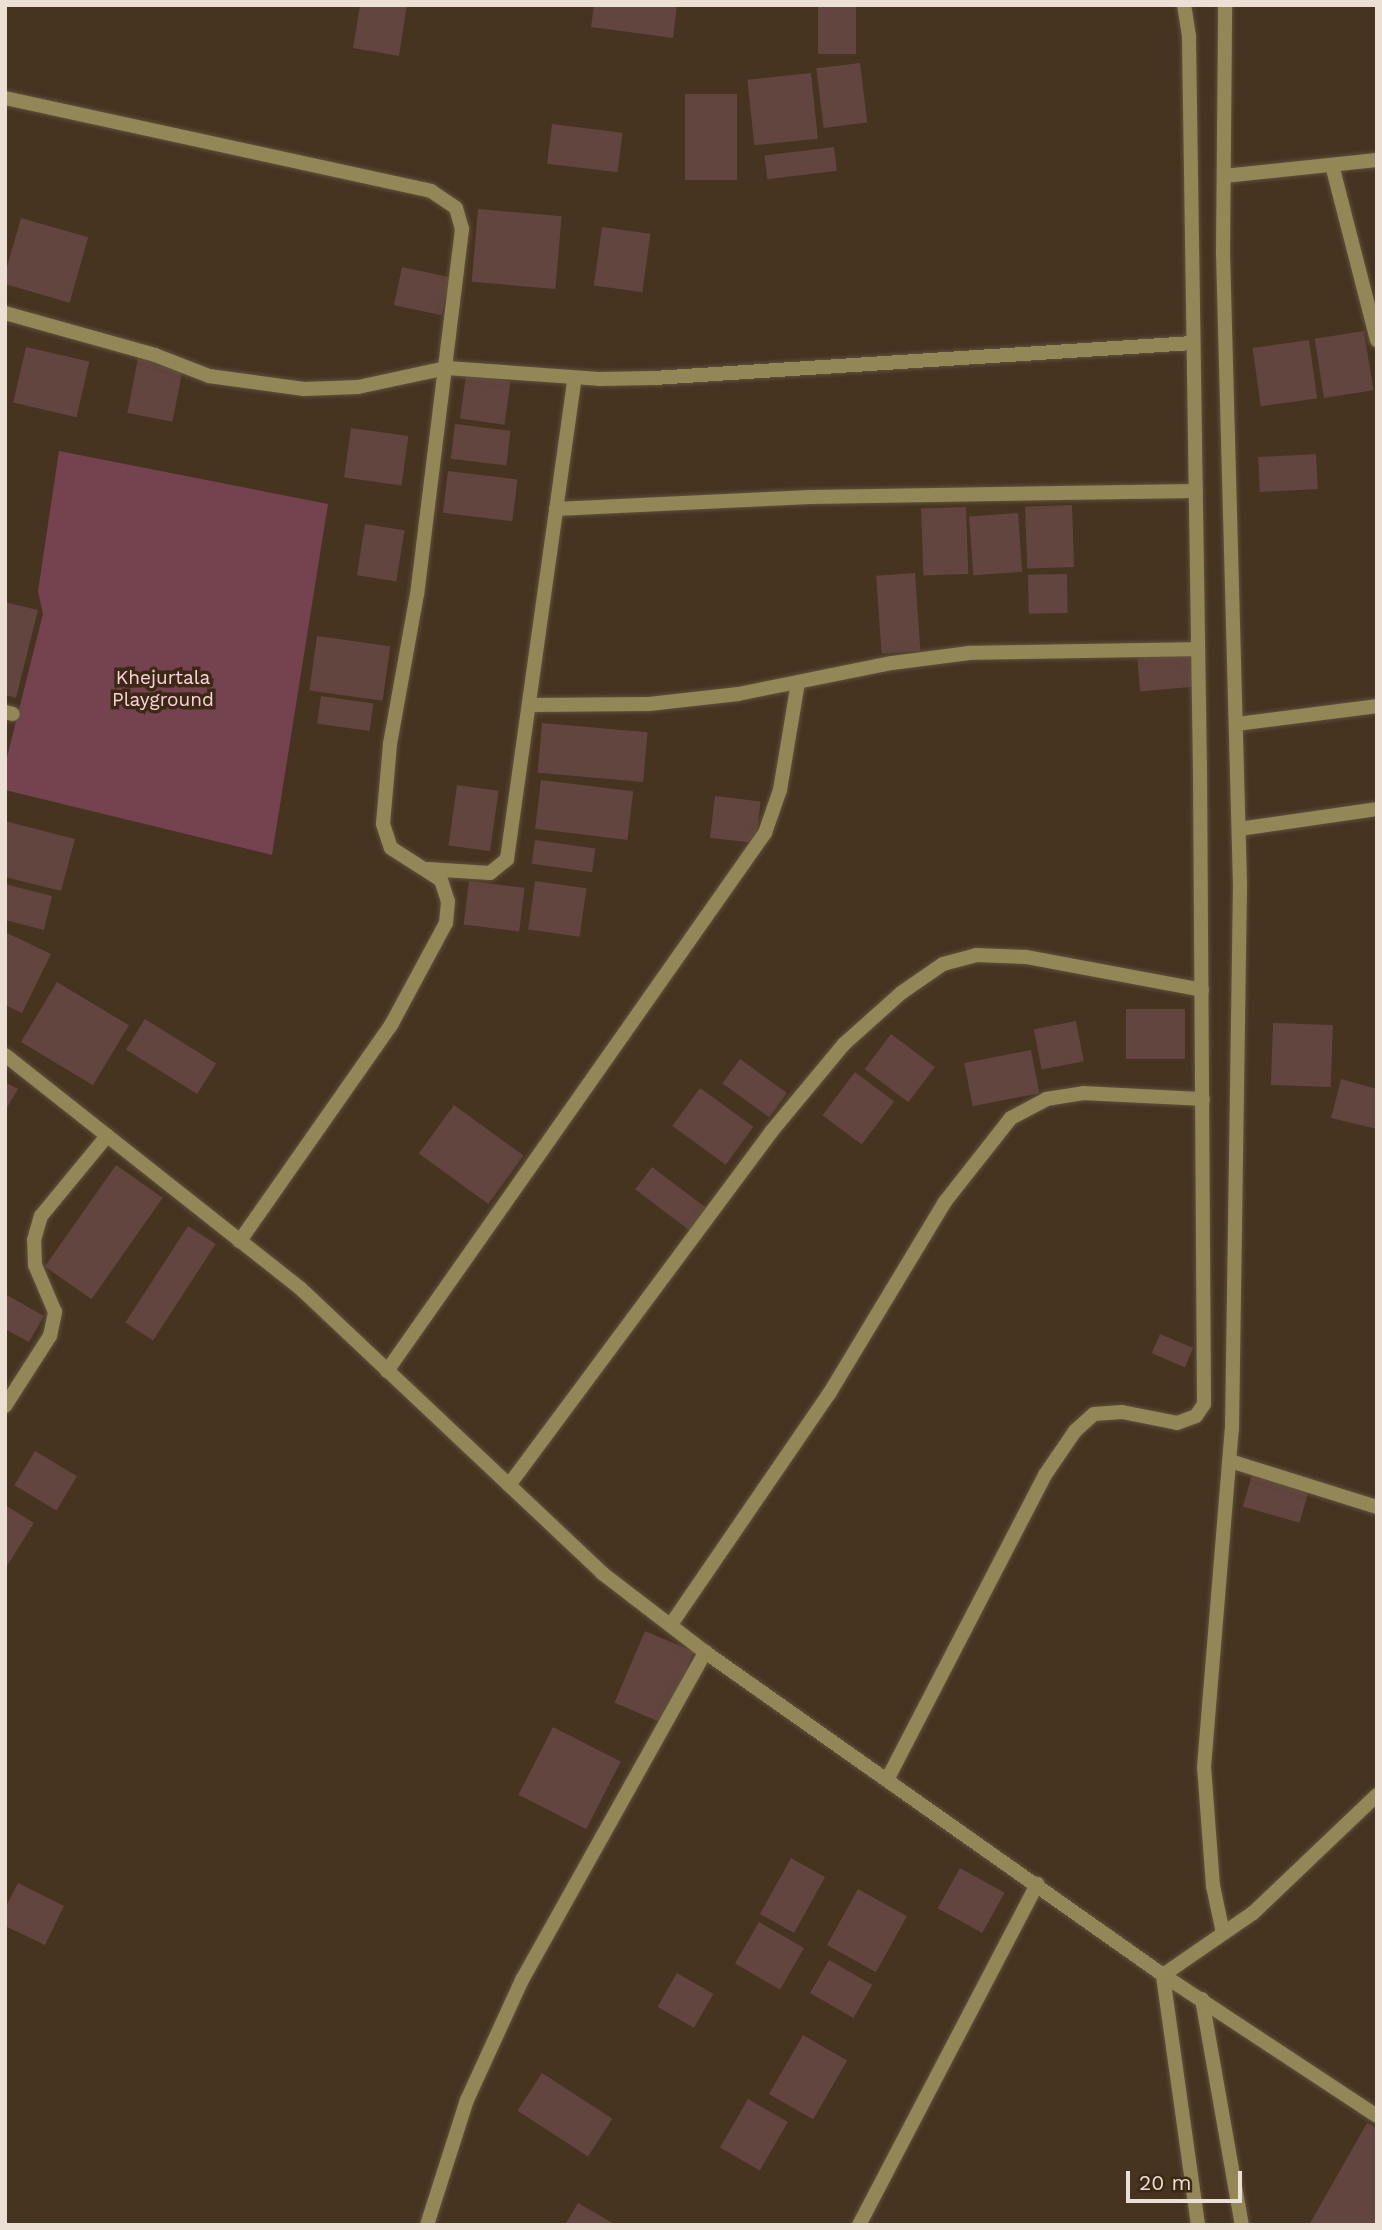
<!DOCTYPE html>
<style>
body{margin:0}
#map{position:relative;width:1382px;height:2230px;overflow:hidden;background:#463320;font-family:"Work Sans",sans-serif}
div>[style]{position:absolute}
.green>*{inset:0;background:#754350}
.building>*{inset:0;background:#61453e;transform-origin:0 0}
.roads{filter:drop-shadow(0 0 2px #614f3d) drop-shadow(0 0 2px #614f3d)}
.minor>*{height:14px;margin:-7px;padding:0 7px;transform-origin:7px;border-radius:7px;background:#938758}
.tertiary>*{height:14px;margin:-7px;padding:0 7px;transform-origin:7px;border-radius:7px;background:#938758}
span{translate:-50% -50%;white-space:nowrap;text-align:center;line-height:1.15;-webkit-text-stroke:7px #3b2916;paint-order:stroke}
.park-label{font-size:19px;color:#fcd2db}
.frame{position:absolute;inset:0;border:7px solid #ece0d5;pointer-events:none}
.scale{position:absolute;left:1126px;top:2171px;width:116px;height:32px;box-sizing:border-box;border:4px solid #ece0d5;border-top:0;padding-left:9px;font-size:21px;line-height:24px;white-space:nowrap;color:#ece0d5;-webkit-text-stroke:5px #3b2916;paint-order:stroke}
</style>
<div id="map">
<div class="green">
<div style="clip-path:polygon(59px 451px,328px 504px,272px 855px,5px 790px,5px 765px,43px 614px,38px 591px)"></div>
</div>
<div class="building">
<div style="clip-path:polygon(360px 5px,407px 5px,399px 56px,353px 48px)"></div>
<div style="clip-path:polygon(594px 5px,677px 5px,673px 38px,591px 27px)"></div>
<div style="left:818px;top:5px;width:38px;height:49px"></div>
<div style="left:860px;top:63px;width:60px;height:44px;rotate:83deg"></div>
<div style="left:811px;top:73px;width:66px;height:64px;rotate:84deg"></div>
<div style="left:685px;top:94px;width:52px;height:86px"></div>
<div style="left:552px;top:124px;width:71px;height:40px;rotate:7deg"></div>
<div style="left:834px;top:147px;width:24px;height:70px;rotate:83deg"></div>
<div style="left:478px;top:209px;width:84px;height:73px;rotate:5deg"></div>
<div style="left:21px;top:218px;width:70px;height:68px;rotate:16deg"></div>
<div style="left:602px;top:227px;width:49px;height:59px;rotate:8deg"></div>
<div style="left:402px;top:267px;width:49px;height:39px;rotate:12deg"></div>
<div style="left:1364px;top:331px;width:60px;height:50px;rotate:81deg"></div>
<div style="left:1309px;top:340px;width:59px;height:57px;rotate:82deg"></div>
<div style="left:26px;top:347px;width:65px;height:57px;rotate:13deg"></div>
<div style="left:138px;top:358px;width:46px;height:56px;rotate:11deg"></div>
<div style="left:466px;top:375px;width:45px;height:44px;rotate:8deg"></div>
<div style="left:455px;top:424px;width:56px;height:35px;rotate:7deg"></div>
<div style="left:351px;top:428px;width:58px;height:50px;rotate:8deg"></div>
<div style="left:1316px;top:454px;width:35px;height:58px;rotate:87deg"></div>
<div style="left:448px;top:471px;width:70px;height:42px;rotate:7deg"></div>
<div style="left:1072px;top:505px;width:62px;height:47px;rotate:88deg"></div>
<div style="left:966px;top:507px;width:67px;height:45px;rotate:88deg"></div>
<div style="left:1018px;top:513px;width:59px;height:49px;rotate:86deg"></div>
<div style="left:365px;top:524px;width:40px;height:52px;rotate:9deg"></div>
<div style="left:915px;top:573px;width:78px;height:39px;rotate:86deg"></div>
<div style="left:1067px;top:574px;width:39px;height:39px;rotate:89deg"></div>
<div style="clip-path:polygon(5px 602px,38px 610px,16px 698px,5px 695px)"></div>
<div style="left:317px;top:636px;width:74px;height:55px;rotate:8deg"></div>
<div style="left:1191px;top:653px;width:34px;height:54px;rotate:85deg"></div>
<div style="left:321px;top:696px;width:53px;height:28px;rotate:8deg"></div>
<div style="left:542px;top:723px;width:106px;height:50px;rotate:5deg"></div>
<div style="left:541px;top:780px;width:93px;height:49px;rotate:7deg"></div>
<div style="left:457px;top:785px;width:42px;height:61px;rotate:8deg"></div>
<div style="left:715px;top:796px;width:46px;height:42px;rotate:7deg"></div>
<div style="clip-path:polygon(5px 821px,75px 839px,61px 891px,5px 877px)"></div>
<div style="left:535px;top:840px;width:61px;height:24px;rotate:8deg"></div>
<div style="left:469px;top:881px;width:56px;height:44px;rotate:7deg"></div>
<div style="left:535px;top:881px;width:52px;height:49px;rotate:8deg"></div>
<div style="clip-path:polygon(5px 884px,52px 896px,44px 930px,5px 920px)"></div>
<div style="clip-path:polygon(5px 932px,51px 954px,22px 1013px,5px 1005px)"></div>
<div style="left:57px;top:982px;width:84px;height:70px;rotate:31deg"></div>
<div style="left:1185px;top:1009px;width:50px;height:59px;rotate:90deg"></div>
<div style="left:145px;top:1019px;width:84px;height:36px;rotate:32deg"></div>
<div style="left:1076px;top:1021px;width:41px;height:43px;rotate:79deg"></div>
<div style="left:1273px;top:1023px;width:60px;height:62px;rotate:2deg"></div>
<div style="left:891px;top:1034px;width:55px;height:44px;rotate:37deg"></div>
<div style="left:1031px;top:1050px;width:44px;height:68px;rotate:79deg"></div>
<div style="left:740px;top:1059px;width:58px;height:30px;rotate:36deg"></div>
<div style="left:855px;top:1072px;width:49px;height:54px;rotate:37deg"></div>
<div style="clip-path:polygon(1341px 1079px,1377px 1089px,1377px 1129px,1331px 1118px)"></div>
<div style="clip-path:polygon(5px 1082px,18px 1089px,5px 1111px)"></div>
<div style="left:700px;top:1088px;width:66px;height:47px;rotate:36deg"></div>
<div style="left:454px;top:1105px;width:86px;height:60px;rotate:36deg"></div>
<div style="left:116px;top:1165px;width:57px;height:124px;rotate:35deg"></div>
<div style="left:652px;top:1167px;width:69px;height:28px;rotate:37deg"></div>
<div style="left:188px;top:1226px;width:33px;height:115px;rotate:33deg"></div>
<div style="clip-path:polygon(5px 1294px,44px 1316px,29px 1342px,5px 1329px)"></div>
<div style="left:1160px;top:1334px;width:36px;height:21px;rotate:23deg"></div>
<div style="left:35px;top:1451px;width:49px;height:40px;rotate:31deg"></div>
<div style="left:1253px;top:1471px;width:59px;height:37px;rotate:16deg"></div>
<div style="clip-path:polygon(5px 1505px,34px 1523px,5px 1569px)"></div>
<div style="left:645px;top:1631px;width:53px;height:78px;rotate:23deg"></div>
<div style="left:553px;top:1727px;width:76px;height:76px;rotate:27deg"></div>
<div style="left:791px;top:1858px;width:39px;height:64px;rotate:29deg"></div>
<div style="left:960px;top:1868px;width:51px;height:46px;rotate:29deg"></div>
<div style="clip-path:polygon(18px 1883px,64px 1906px,45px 1945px,5px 1926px,5px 1908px)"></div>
<div style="left:858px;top:1889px;width:56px;height:64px;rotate:29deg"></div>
<div style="left:759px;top:1922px;width:52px;height:48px;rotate:30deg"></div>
<div style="left:829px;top:1960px;width:50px;height:38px;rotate:30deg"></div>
<div style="left:677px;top:1973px;width:42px;height:39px;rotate:30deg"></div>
<div style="left:803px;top:2035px;width:51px;height:68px;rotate:30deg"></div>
<div style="left:542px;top:2073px;width:84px;height:45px;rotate:33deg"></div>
<div style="left:748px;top:2099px;width:46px;height:56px;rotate:30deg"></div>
<div style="clip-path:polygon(1367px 2123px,1377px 2128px,1377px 2225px,1309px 2225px)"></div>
<div style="clip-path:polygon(578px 2203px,616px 2225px,565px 2225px)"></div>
</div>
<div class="roads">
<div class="minor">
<div style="left:5px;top:98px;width:436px;rotate:12.3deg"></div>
<div style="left:431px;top:191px;width:30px;rotate:34deg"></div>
<div style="left:456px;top:208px;width:22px;rotate:74deg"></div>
<div style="left:462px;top:229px;width:368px;rotate:97deg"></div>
<div style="left:417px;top:594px;width:152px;rotate:100.2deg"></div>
<div style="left:390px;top:744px;width:80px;rotate:95deg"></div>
<div style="left:383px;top:824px;width:25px;rotate:72deg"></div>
<div style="left:391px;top:848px;width:59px;rotate:32.6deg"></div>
<div style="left:441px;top:880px;width:22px;rotate:72deg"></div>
<div style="left:448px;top:901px;width:22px;rotate:95deg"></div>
<div style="left:446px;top:923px;width:116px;rotate:118.3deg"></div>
<div style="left:391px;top:1025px;width:264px;rotate:125deg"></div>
<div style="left:1332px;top:165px;width:181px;rotate:75.6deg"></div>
<div style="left:1224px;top:176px;width:154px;rotate:-6deg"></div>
<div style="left:5px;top:313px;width:156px;rotate:15.6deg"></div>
<div style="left:155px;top:355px;width:58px;rotate:21.3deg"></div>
<div style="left:209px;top:376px;width:96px;rotate:7.8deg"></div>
<div style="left:304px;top:389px;width:54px;rotate:-2.1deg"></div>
<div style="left:358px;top:387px;width:91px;rotate:-12.1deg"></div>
<div style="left:447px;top:368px;width:152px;rotate:4.1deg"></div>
<div style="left:599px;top:379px;width:55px;rotate:-1deg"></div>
<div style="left:654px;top:378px;width:540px;rotate:-3.72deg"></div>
<div style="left:556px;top:509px;width:254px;rotate:-2.7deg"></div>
<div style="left:810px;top:497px;width:386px;rotate:-0.9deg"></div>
<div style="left:529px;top:705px;width:120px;rotate:-0.5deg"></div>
<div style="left:649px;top:704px;width:90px;rotate:-6.4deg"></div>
<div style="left:738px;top:694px;width:157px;rotate:-11.4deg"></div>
<div style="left:892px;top:663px;width:78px;rotate:-7.4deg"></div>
<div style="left:969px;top:653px;width:229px;rotate:-1deg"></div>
<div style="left:5px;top:712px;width:8px;rotate:14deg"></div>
<div style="left:1237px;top:724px;width:141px;rotate:-7.3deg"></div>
<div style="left:1239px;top:829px;width:139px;rotate:-8.2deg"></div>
<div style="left:428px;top:869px;width:62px;rotate:3.7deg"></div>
<div style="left:490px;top:873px;width:22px;rotate:-39deg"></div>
<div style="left:507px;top:859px;width:486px;rotate:-82deg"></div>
<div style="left:387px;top:1371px;width:658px;rotate:-54.91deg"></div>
<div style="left:765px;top:833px;width:46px;rotate:-70.8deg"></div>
<div style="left:780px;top:790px;width:109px;rotate:-80.5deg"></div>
<div style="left:5px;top:1406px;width:83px;rotate:-57.3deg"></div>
<div style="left:50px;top:1336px;width:25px;rotate:-78deg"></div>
<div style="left:55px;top:1312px;width:51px;rotate:-113.1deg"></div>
<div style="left:35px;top:1265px;width:25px;rotate:-92deg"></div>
<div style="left:34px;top:1240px;width:25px;rotate:-74deg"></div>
<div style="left:41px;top:1216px;width:104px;rotate:-50.5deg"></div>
<div style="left:1230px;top:1461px;width:154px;rotate:17.4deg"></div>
<div style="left:509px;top:1485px;width:440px;rotate:-53.4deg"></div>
<div style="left:771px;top:1132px;width:114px;rotate:-50.3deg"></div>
<div style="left:844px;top:1044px;width:76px;rotate:-41.8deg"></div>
<div style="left:901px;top:993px;width:51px;rotate:-34.6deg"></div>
<div style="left:943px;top:964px;width:34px;rotate:-15deg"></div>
<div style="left:976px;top:955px;width:50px;rotate:2.3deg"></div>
<div style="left:1026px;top:957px;width:179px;rotate:10.6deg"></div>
<div style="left:672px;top:1623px;width:278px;rotate:-55.6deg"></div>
<div style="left:829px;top:1394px;width:223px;rotate:-58.9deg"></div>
<div style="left:944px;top:1203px;width:108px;rotate:-51.8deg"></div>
<div style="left:1011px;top:1118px;width:40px;rotate:-28deg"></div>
<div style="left:1046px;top:1099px;width:38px;rotate:-9deg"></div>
<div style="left:1084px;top:1093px;width:119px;rotate:2.9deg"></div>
<div style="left:888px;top:1778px;width:341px;rotate:-62.6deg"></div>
<div style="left:1045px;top:1475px;width:53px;rotate:-55.7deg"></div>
<div style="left:1075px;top:1431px;width:25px;rotate:-42deg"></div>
<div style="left:1094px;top:1414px;width:28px;rotate:-4deg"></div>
<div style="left:1122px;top:1412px;width:56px;rotate:11.3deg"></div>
<div style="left:1177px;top:1423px;width:20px;rotate:-20deg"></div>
<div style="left:1196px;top:1416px;width:14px;rotate:-56deg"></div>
<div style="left:1204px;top:1404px;width:632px;rotate:-90.36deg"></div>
<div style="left:1200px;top:772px;width:736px;rotate:-90.86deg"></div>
<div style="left:1189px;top:36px;width:31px;rotate:-99deg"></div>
<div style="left:1223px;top:1933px;width:48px;rotate:-102deg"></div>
<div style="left:1213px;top:1886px;width:119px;rotate:-94.3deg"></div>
<div style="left:1204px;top:1767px;width:338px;rotate:-85.3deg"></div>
<div style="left:1232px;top:1430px;width:545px;rotate:-89.16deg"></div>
<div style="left:1240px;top:885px;width:632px;rotate:-91.54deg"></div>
<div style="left:1223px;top:253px;width:248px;rotate:-89.5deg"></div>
<div style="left:1202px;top:1999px;width:230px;rotate:80deg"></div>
<div style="left:427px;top:2225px;width:131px;rotate:-72.3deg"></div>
<div style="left:467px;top:2100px;width:132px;rotate:-65.4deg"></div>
<div style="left:522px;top:1980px;width:376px;rotate:-60.8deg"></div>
<div style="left:859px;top:2225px;width:385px;rotate:-62.4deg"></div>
<div style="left:1198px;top:2225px;width:252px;rotate:-98deg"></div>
<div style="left:1163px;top:1975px;width:109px;rotate:-34.6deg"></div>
<div style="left:1253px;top:1913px;width:171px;rotate:-43.6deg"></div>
</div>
<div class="tertiary">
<div style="left:5px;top:1055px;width:377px;rotate:38.3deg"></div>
<div style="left:301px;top:1289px;width:414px;rotate:43.3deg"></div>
<div style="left:602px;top:1573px;width:130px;rotate:37.5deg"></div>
<div style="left:705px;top:1652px;width:560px;rotate:35.19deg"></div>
<div style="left:1163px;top:1975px;width:256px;rotate:33.4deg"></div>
</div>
</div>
<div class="park-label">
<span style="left:163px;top:689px">Khejurtala<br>Playground</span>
</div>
<div class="frame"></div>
<div class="scale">20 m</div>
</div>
